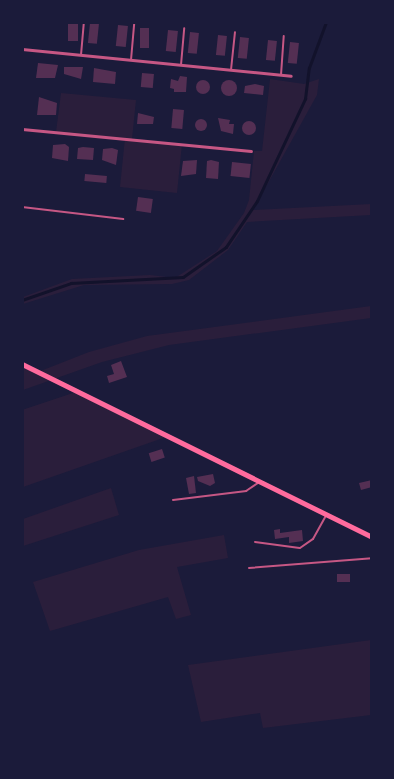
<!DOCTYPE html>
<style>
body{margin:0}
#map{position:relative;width:394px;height:779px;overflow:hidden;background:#1b1b3a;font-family:Figtree,sans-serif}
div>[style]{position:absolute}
.green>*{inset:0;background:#2a1e3b}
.stream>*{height:2.5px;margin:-1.25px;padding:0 1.25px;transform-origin:1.25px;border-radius:1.25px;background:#12122b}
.building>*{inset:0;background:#542f53;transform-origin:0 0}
.round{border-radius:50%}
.service>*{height:2px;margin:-1px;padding:0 1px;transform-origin:1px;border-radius:1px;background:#c65784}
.minor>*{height:3px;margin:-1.5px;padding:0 1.5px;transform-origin:1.5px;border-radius:1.5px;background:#c65784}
.secondary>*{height:5px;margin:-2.5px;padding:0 2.5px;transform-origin:2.5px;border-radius:2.5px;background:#ff6b9d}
span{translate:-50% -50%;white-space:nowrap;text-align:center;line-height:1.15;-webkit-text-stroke:4.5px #1b1b3a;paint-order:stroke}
.frame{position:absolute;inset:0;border:24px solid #1b1b3a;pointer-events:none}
</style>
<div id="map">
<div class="green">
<div style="clip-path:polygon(270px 79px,304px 84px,319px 79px,317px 95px,253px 210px,371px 204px,371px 215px,247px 222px,228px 250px,189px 280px,172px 284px,84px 285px,23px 304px,23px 297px,72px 279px,150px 275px,175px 278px,217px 251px,244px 213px,249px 200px,254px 151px,262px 151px)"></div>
<div style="clip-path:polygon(61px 93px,136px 100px,132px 139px,182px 144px,177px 193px,120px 187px,125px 138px,56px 132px)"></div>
<div style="clip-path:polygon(371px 306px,371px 318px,169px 345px,102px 362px,23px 390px,23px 364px,38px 372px,89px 352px,147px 336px)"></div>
<div style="clip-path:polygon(76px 392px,166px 437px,23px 487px,22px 410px)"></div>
<div style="clip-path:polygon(111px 488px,119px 515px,23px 546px,23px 519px)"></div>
<div style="clip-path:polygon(224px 535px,228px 558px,177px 567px,191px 615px,176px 619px,168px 597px,50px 631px,33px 582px,139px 550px)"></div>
<div style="clip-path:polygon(371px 640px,371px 715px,263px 728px,260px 713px,201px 722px,188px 665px)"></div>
</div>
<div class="stream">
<div style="left:22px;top:300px;width:52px;rotate:-19.1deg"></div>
<div style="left:71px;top:283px;width:112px;rotate:-3.1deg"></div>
<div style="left:183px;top:277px;width:52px;rotate:-34.9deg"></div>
<div style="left:226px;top:247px;width:55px;rotate:-56deg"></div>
<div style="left:257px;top:201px;width:113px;rotate:-64.8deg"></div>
<div style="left:305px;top:99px;width:31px;rotate:-83deg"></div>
<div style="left:309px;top:68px;width:49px;rotate:-69.7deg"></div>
</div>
<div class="building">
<div style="left:68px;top:22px;width:10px;height:19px"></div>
<div style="left:90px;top:23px;width:9px;height:20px;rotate:6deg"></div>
<div style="left:118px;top:25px;width:10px;height:21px;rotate:6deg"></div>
<div style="left:140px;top:28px;width:9px;height:20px"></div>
<div style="left:168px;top:30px;width:10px;height:21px;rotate:6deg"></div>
<div style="left:190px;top:32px;width:9px;height:21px;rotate:6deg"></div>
<div style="left:218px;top:35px;width:9px;height:20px;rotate:6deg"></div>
<div style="left:240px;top:37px;width:9px;height:21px;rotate:6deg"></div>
<div style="left:268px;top:40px;width:9px;height:20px;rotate:6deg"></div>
<div style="left:290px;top:42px;width:9px;height:21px;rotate:6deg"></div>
<div style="clip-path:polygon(38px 63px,58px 65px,55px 78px,36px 78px)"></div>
<div style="clip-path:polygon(64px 67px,83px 67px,81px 79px,64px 74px)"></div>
<div style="clip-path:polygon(94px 68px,116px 72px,115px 84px,93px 82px)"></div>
<div style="left:142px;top:73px;width:12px;height:14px;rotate:5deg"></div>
<div style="clip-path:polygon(180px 76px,187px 77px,186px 92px,174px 92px,174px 89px,170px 88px,171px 79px,178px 81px)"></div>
<div class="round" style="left:196px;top:80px;width:14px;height:14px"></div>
<div class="round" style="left:221px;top:80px;width:16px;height:16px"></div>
<div style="clip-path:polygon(255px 84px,264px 86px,263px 95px,244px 93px,245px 86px)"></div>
<div style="clip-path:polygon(39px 97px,57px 103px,56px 115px,37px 115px)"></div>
<div style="left:173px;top:109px;width:11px;height:19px;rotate:5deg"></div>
<div style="clip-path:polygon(138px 113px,154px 117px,153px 124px,137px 124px)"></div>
<div style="clip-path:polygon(218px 118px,230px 120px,229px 124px,234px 124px,233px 134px,221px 131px)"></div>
<div class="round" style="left:195px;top:119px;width:12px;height:12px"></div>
<div class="round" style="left:242px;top:121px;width:14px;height:14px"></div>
<div style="clip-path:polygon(65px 144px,69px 147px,68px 161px,52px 158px,53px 145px)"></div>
<div style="clip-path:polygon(83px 147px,94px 148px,93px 160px,77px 159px,78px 148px)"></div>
<div style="clip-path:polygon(112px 148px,118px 150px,116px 165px,102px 160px,103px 149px)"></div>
<div style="clip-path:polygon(197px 160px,196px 174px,181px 176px,183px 161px)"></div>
<div style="clip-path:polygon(211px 160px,219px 162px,218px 179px,206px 178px,207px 161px)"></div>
<div style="left:232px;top:162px;width:19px;height:14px;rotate:6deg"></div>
<div style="left:85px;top:174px;width:22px;height:7px;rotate:5deg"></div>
<div style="left:138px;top:197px;width:15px;height:14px;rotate:8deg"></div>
<div style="clip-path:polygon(121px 361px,127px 377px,109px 383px,107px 376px,114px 374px,111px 365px)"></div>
<div style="left:162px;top:449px;width:9px;height:14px;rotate:72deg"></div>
<div style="clip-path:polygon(213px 474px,215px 483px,210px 486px,198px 481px,197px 477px)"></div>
<div style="clip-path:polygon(194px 476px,196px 493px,189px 494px,186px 478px)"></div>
<div style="clip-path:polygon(372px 480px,372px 487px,361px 490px,359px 483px)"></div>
<div style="clip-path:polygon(280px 529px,280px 533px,302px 530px,303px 541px,289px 543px,289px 537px,275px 539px,274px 530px)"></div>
<div style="left:337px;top:574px;width:13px;height:8px"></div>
</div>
<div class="service">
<div style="left:81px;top:55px;width:33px;rotate:-85deg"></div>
<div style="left:131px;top:60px;width:38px;rotate:-85deg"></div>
<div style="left:181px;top:65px;width:37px;rotate:-85deg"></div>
<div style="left:231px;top:70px;width:38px;rotate:-84deg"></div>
<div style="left:281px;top:75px;width:39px;rotate:-86deg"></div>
<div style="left:22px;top:207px;width:102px;rotate:6.8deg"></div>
<div style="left:173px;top:500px;width:74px;rotate:-7deg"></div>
<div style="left:246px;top:491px;width:14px;rotate:-34deg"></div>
<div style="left:255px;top:542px;width:45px;rotate:7.6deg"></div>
<div style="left:300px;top:548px;width:16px;rotate:-35deg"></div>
<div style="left:313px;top:539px;width:26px;rotate:-61deg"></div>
<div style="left:249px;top:568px;width:123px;rotate:-4.6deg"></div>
</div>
<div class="minor">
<div style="left:22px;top:49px;width:270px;rotate:5.7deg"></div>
<div style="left:22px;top:129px;width:230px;rotate:5.5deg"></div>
</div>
<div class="secondary">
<div style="left:22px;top:364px;width:390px;rotate:26.3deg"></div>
</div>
<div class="frame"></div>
</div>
